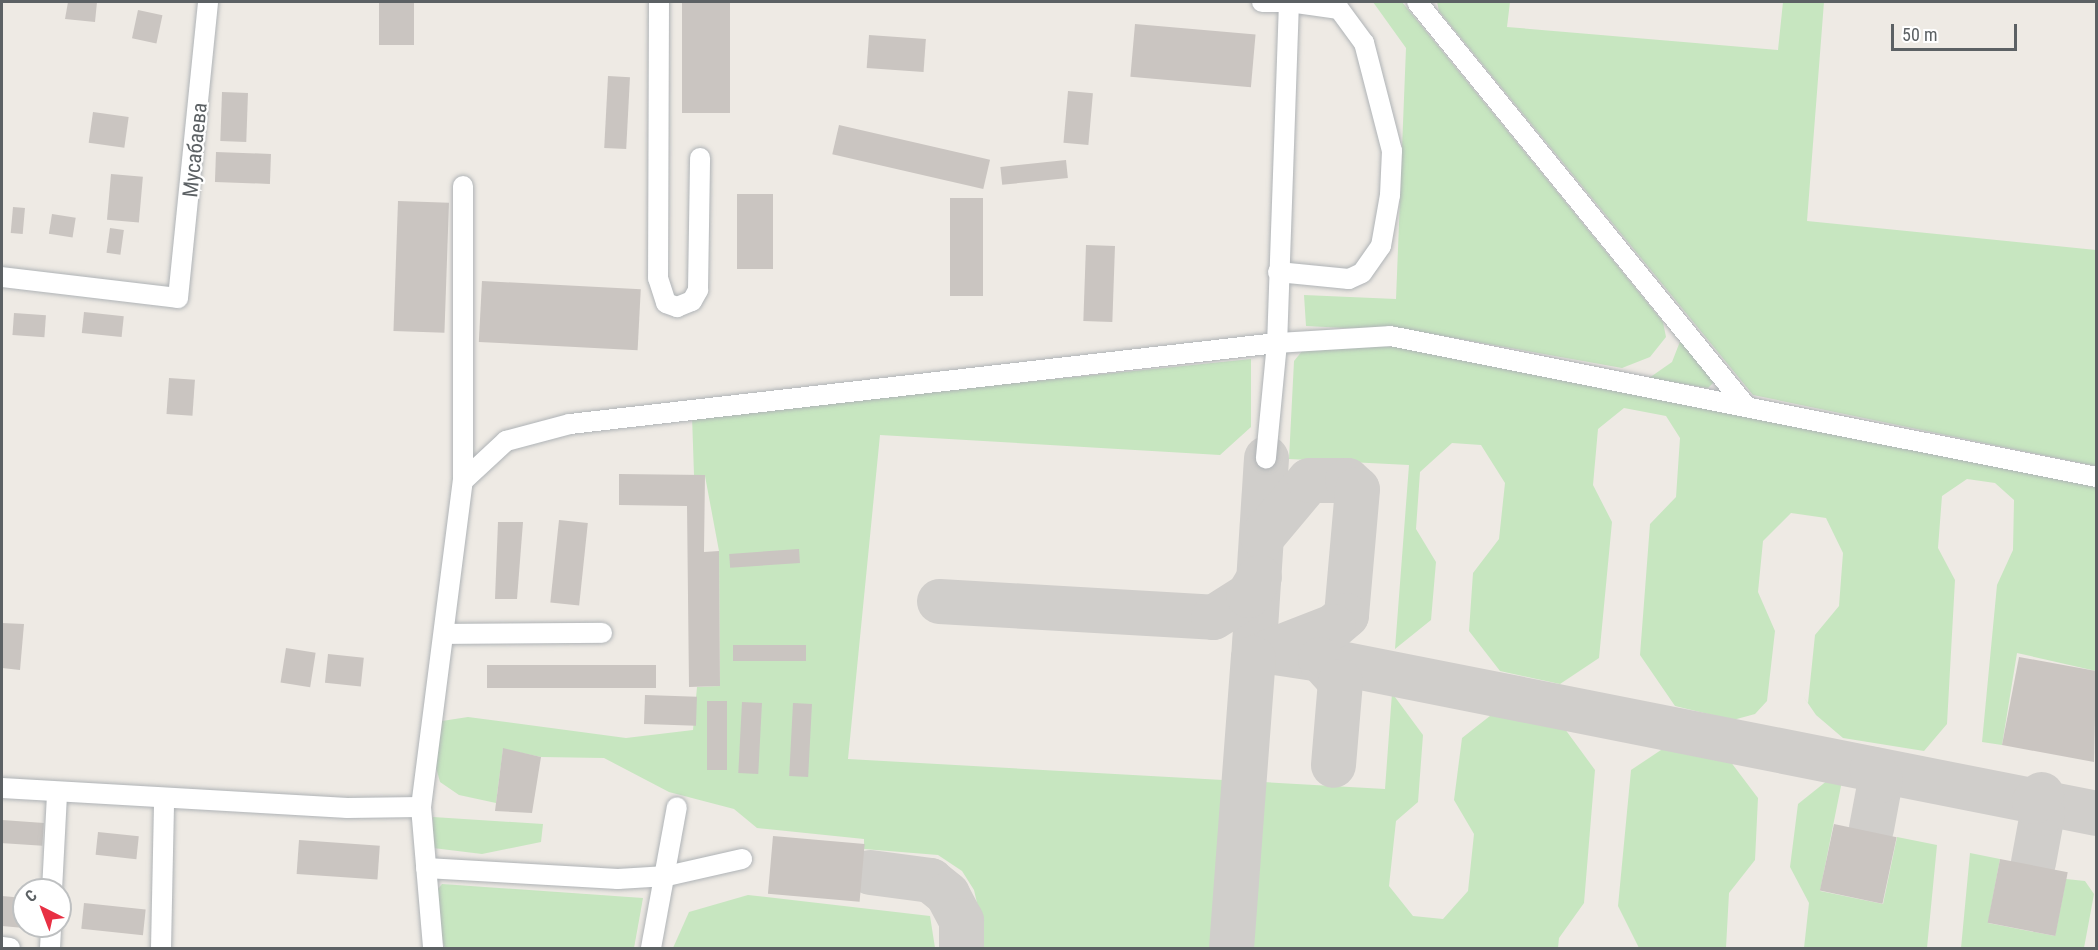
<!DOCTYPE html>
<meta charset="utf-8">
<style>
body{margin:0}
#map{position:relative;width:2098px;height:950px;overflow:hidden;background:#eeeae4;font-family:"Roboto Condensed",sans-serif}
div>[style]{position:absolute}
.green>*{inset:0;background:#c7e6c0}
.taxiway>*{height:45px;margin:-22.5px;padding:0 22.5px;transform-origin:22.5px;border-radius:22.5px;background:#d0cecb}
.building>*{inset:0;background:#cac5c1;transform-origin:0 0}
.roads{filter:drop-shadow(0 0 2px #afb3b6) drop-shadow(0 0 2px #afb3b6)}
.minor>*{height:20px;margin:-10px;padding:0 10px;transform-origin:10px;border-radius:10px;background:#fff}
span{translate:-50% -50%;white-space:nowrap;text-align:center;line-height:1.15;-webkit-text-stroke:4.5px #fff;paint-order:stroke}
.street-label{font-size:21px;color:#5c6164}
.frame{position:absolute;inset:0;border:3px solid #5c6164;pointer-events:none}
.north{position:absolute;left:12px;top:878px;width:60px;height:60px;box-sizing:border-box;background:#fff;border:2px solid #bec0c1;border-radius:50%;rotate:318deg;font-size:16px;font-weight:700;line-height:24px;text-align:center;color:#5c6164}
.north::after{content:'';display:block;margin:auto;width:21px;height:27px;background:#e83044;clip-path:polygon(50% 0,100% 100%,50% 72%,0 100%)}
.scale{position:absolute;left:1891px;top:24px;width:126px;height:27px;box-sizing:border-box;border:3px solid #5c6164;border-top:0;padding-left:8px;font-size:18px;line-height:21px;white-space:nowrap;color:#5c6164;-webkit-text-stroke:4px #fff;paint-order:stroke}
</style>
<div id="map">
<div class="green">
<div style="clip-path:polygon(1373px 2px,1402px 2px,1663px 322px,1666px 337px,1650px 357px,1622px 368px,1421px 332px,1306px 326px,1304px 295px,1396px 299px,1406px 48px)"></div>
<div style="clip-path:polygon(1437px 2px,1510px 2px,1507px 27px,1778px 50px,1783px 2px,1824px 2px,1807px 221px,2096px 250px,2096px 466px,1753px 395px,1439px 11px)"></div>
<div style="clip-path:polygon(1681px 339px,1715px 381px,1708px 388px,1649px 378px,1672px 362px)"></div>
<div style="clip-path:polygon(1371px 345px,1419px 349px,2096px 485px,2096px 671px,2017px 653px,2002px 745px,1982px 742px,1997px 585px,2013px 550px,2014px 500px,1995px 483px,1967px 479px,1942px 496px,1938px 548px,1955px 580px,1947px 724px,1924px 751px,1843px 738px,1816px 715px,1803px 696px,1808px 703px,1815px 635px,1839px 606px,1843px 553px,1826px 518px,1791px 513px,1763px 541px,1758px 592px,1775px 631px,1767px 701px,1755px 714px,1733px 720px,1675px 706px,1640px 655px,1650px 524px,1676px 497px,1680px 438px,1666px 416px,1624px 408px,1598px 429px,1593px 485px,1612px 522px,1599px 658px,1560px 684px,1500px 671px,1469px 631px,1473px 573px,1499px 539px,1505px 483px,1481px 445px,1452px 443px,1420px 472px,1416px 529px,1436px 562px,1431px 620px,1395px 649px,1409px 465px,1289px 459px,1294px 361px,1303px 350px)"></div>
<div style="clip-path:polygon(1251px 359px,1251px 427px,1220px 455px,880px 435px,848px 759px,1223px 780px,1212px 948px,980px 948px,981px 920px,974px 890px,962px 871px,938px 855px,864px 849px,864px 839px,757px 828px,734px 809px,669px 792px,604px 758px,541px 757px,503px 749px,496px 803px,459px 795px,440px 782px,435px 764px,442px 721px,468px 717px,626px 738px,693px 730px,697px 687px,720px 686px,719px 551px,705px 476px,694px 475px,692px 416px)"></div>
<div style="clip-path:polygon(1392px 693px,1423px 735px,1418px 802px,1396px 821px,1389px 886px,1413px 916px,1443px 919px,1468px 891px,1474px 834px,1454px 800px,1462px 738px,1495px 712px,1562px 725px,1595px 770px,1584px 903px,1559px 938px,1558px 948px,1252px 948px,1263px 782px,1385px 789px)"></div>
<div style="clip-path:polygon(1667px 746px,1727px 757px,1758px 798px,1755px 860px,1729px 893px,1726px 948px,1639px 948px,1618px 906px,1631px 770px)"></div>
<div style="clip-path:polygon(1828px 780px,1842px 781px,1820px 891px,1883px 904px,1897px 837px,1937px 845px,1927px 948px,1804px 948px,1809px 903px,1790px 867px,1798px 804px)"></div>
<div style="clip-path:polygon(433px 817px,543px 824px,541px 842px,482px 854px,433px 848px)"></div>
<div style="clip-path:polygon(1970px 853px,2000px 859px,1988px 923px,2055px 936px,2066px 879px,2085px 881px,2094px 894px,2084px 948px,1961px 948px)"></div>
<div style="clip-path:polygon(442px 884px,643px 898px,634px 948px,445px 948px,436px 923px,435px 893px)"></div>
<div style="clip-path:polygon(748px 895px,930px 916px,935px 948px,673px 948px,689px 912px)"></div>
</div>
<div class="taxiway">
<div style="left:1266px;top:458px;width:200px;rotate:93.7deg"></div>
<div style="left:1253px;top:658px;width:17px;rotate:-25deg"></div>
<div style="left:1268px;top:651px;width:53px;rotate:8.7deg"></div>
<div style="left:1320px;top:659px;width:791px;rotate:11.22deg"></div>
<div style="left:1262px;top:536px;width:73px;rotate:-50deg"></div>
<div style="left:1309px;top:480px;width:38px"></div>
<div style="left:1347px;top:480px;width:13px;rotate:42deg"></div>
<div style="left:1357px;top:489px;width:126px;rotate:95deg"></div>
<div style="left:1346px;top:615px;width:17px;rotate:140deg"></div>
<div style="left:1333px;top:626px;width:66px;rotate:158.8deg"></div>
<div style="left:939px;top:601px;width:274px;rotate:3.3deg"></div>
<div style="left:1213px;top:617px;width:41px;rotate:-32.2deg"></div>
<div style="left:1248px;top:595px;width:21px;rotate:-59deg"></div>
<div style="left:1320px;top:659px;width:30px;rotate:48deg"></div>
<div style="left:1340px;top:681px;width:84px;rotate:94.8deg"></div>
<div style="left:1871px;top:828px;width:49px;rotate:-79.4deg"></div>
<div style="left:1880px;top:780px;width:14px;rotate:-126deg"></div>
<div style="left:2033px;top:862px;width:50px;rotate:-79.6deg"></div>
<div style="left:2042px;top:813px;width:14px;rotate:-124deg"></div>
<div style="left:2034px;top:801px;width:10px;rotate:-45deg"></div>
<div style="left:870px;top:872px;width:61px;rotate:7.6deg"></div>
<div style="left:930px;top:880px;width:22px;rotate:39deg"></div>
<div style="left:947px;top:894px;width:30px;rotate:62deg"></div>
<div style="left:961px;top:920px;width:28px;rotate:90deg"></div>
<div style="left:1231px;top:948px;width:291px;rotate:-85.7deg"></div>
</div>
<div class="building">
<div style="clip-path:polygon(68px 2px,97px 2px,95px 22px,65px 19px)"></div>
<div style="left:379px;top:2px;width:35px;height:43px"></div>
<div style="left:682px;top:2px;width:48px;height:111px"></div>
<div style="left:138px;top:10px;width:25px;height:29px;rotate:12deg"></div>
<div style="left:1135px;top:24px;width:121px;height:53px;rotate:5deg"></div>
<div style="left:869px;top:35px;width:57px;height:33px;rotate:4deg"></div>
<div style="left:608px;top:76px;width:22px;height:72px;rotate:3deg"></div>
<div style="left:1068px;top:91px;width:25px;height:52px;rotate:5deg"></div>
<div style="left:222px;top:92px;width:26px;height:49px;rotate:2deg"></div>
<div style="left:93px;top:112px;width:36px;height:31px;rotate:8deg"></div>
<div style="left:839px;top:125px;width:155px;height:30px;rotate:13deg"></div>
<div style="left:216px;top:152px;width:55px;height:30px;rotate:2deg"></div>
<div style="left:1066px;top:160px;width:18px;height:66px;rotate:84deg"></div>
<div style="left:111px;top:174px;width:32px;height:46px;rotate:5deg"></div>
<div style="left:773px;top:194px;width:75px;height:36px;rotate:90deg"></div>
<div style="left:983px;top:198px;width:98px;height:33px;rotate:90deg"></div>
<div style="left:398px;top:201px;width:51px;height:130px;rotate:2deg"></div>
<div style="left:13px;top:207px;width:12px;height:26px;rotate:5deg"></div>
<div style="left:52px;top:214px;width:24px;height:20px;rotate:9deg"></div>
<div style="left:110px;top:228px;width:14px;height:25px;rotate:8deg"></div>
<div style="left:1086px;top:245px;width:29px;height:76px;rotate:2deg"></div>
<div style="left:482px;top:281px;width:159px;height:61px;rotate:3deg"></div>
<div style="left:84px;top:312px;width:40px;height:21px;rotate:6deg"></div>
<div style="left:14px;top:313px;width:32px;height:22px;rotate:4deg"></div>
<div style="left:169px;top:378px;width:26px;height:36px;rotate:4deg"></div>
<div style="clip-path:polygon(619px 474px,705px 475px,704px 552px,719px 551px,720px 686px,689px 687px,687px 506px,619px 505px)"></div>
<div style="left:559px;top:520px;width:29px;height:83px;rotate:6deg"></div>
<div style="clip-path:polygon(498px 522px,523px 522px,517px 599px,495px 599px)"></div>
<div style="left:799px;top:549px;width:14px;height:70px;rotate:86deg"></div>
<div style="clip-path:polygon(2px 623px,24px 624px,20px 670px,2px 668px)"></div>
<div style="left:806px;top:645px;width:16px;height:73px;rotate:90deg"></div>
<div style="left:286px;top:648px;width:30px;height:35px;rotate:9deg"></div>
<div style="left:328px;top:654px;width:36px;height:29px;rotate:6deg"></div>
<div style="clip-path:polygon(2019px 657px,2096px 671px,2094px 762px,2002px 745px)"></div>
<div style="left:487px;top:665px;width:169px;height:23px"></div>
<div style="left:645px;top:695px;width:52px;height:29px;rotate:2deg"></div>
<div style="left:727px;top:701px;width:69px;height:20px;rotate:90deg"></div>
<div style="left:742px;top:702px;width:20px;height:71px;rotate:3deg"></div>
<div style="left:793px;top:703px;width:19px;height:73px;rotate:3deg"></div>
<div style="clip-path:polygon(503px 748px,541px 757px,532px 813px,495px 811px)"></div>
<div style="left:2px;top:820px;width:42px;height:23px;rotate:4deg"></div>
<div style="left:1834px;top:824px;width:64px;height:68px;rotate:12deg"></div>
<div style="left:98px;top:832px;width:41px;height:23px;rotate:6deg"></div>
<div style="left:773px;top:836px;width:92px;height:58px;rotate:5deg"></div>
<div style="left:299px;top:840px;width:81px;height:34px;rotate:4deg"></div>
<div style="left:2000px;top:859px;width:69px;height:65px;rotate:11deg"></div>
<div style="clip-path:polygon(2px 896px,24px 898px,24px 926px,35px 929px,2px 926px)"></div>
<div style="left:84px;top:903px;width:62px;height:26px;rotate:6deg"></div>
</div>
<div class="roads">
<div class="minor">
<div style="left:659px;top:2px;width:276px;rotate:90.2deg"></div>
<div style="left:658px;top:278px;width:26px;rotate:72deg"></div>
<div style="left:666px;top:303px;width:12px;rotate:20deg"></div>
<div style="left:677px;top:307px;width:16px;rotate:-22deg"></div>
<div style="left:692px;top:301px;width:13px;rotate:-61deg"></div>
<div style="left:698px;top:290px;width:132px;rotate:-89.1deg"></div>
<div style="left:1262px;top:2px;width:27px"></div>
<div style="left:1289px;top:2px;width:341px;rotate:92deg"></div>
<div style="left:1277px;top:343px;width:116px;rotate:95.5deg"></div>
<div style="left:1417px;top:2px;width:520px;rotate:50.86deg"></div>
<div style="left:1278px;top:272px;width:71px;rotate:5.6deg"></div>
<div style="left:1349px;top:279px;width:14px;rotate:-25deg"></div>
<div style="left:1362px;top:273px;width:33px;rotate:-55deg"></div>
<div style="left:1381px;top:246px;width:52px;rotate:-80deg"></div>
<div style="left:1390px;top:195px;width:44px;rotate:-87.4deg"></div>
<div style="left:1392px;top:151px;width:112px;rotate:-104.5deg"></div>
<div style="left:1364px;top:43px;width:42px;rotate:-126.3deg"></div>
<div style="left:1339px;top:9px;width:50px;rotate:-172deg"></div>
<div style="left:2px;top:277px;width:177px;rotate:6.8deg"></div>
<div style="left:178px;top:298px;width:298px;rotate:-84.2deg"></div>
<div style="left:463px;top:481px;width:59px;rotate:-42.9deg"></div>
<div style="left:506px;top:441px;width:66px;rotate:-14.9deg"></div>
<div style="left:570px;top:424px;width:712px;rotate:-6.54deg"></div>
<div style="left:1277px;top:343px;width:113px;rotate:-3.5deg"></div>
<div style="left:1390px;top:336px;width:720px;rotate:11.29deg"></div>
<div style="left:444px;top:634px;width:158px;rotate:-0.4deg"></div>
<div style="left:2px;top:788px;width:346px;rotate:3.3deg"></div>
<div style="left:347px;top:808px;width:74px;rotate:-0.8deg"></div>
<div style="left:421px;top:807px;width:329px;rotate:-82.7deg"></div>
<div style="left:463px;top:481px;width:295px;rotate:-90deg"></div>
<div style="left:421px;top:807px;width:142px;rotate:85.1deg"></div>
<div style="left:426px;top:868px;width:192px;rotate:3.3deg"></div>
<div style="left:618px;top:879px;width:49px;rotate:-3.5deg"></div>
<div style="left:667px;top:876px;width:77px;rotate:-12.8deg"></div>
<div style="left:52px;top:890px;width:97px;rotate:-87deg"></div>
<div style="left:2px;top:947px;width:8px;rotate:7deg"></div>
<div style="left:50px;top:948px;width:22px;rotate:-87deg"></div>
<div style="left:161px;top:948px;width:149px;rotate:-88.8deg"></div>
<div style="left:651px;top:948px;width:143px;rotate:-79.6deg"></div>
</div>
</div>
<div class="street-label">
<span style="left:195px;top:150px;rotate:-84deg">Мусабаева</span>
</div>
<div class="frame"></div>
<div class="north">С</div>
<div class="scale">50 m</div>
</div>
